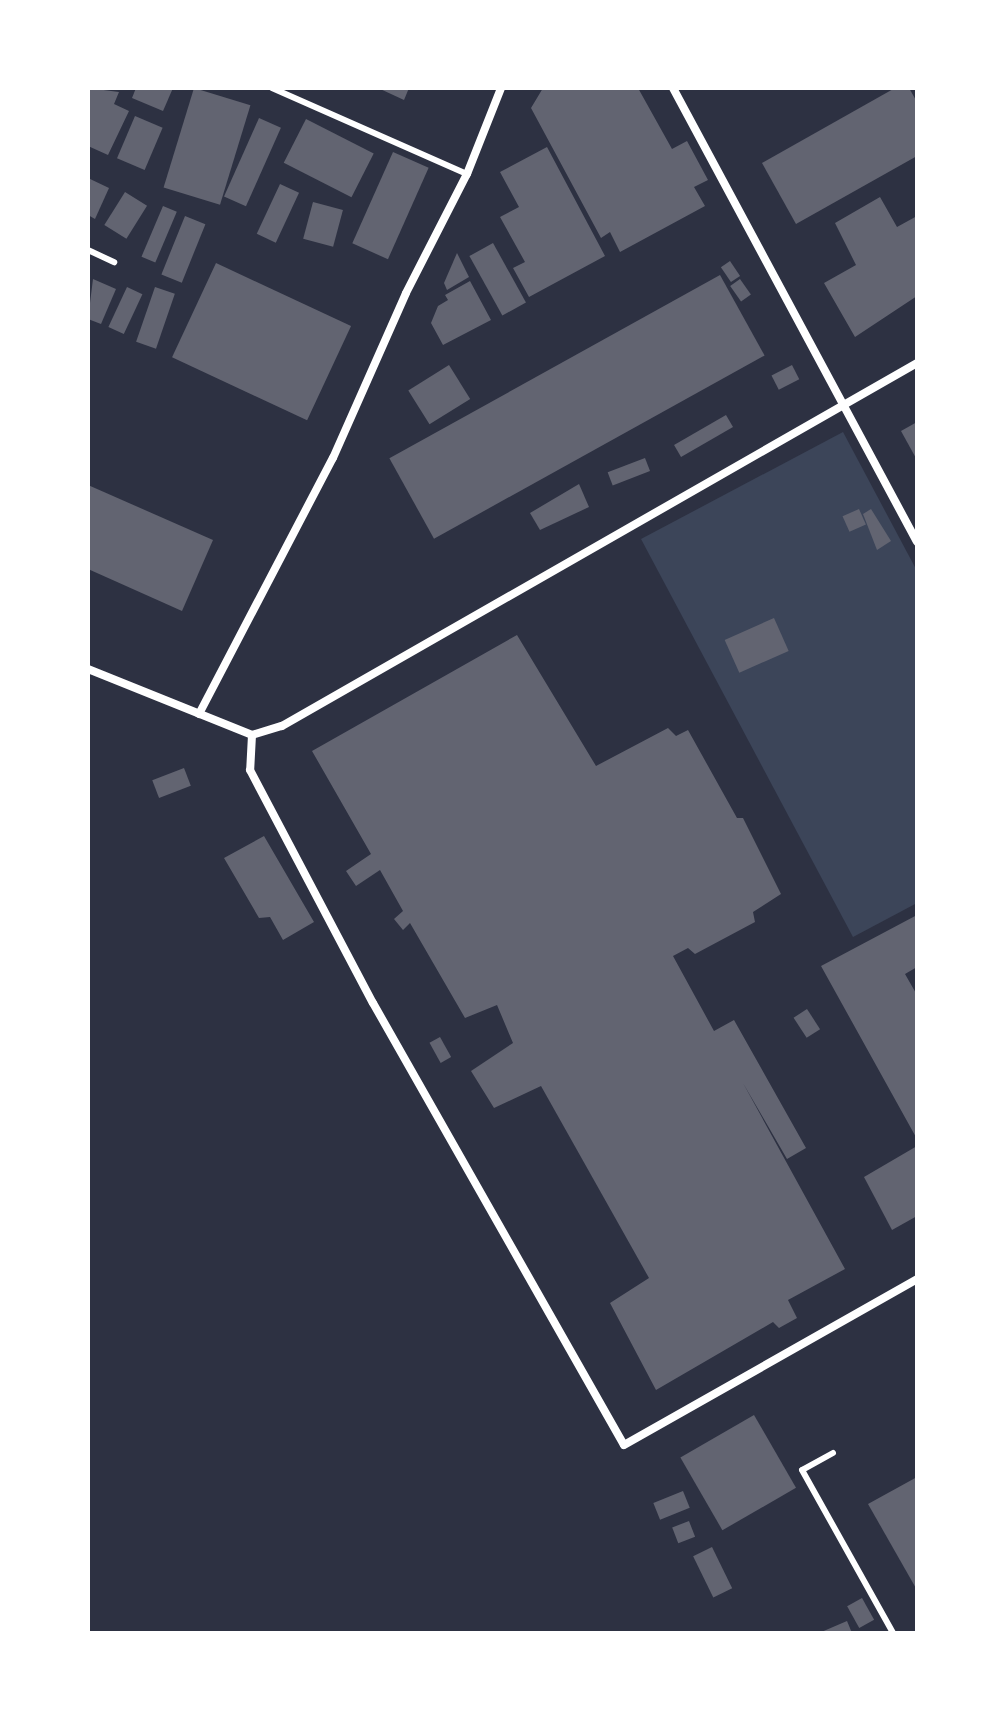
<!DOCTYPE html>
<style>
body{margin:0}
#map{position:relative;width:1005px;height:1721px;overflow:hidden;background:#2d3142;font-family:Karla,sans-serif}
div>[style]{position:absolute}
.green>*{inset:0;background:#3c4559}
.building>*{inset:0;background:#626471;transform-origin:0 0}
.service>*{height:6px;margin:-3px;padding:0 3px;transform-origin:3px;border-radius:3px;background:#fff}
.minor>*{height:8px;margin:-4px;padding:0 4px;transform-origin:4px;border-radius:4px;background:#fff}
span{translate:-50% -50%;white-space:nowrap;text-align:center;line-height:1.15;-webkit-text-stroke:7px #fff;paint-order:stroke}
.frame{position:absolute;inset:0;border:90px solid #fff;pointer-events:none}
</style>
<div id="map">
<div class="green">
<div style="clip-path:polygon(843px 432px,917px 571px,917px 903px,853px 937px,641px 539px)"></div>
</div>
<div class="building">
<div style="clip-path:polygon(88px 88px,119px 92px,114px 104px,129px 111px,108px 155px,88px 146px)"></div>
<div style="clip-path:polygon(136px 88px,173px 88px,163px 111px,132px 98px)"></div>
<div style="left:194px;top:88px;width:59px;height:104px;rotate:17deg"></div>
<div style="clip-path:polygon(378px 88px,409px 88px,404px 100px)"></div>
<div style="clip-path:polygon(543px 88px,638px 88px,672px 149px,687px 141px,708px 180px,694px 187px,705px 206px,620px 252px,610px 232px,601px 238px,531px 108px)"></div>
<div style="clip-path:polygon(895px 88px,909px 88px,917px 102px,917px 156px,796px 224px,762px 163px)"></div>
<div style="left:135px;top:116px;width:30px;height:46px;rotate:23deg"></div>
<div style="left:259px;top:118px;width:24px;height:86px;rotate:24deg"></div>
<div style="left:306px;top:119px;width:76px;height:49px;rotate:27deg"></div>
<div style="clip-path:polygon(547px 147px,605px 256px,529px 297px,513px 268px,525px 262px,500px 217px,519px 207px,500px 172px)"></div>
<div style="left:393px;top:152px;width:39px;height:100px;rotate:24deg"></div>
<div style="clip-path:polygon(88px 178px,109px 188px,95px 219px,88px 215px)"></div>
<div style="left:280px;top:184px;width:21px;height:55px;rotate:25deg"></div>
<div style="left:125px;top:192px;width:26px;height:39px;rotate:32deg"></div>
<div style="clip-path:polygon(880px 197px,897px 227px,917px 216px,917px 296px,855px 337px,824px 283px,856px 265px,835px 223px)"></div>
<div style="left:313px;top:202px;width:31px;height:38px;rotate:15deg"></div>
<div style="left:163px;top:206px;width:15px;height:55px;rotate:23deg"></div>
<div style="left:185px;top:216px;width:22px;height:63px;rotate:22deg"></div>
<div style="left:493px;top:243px;width:68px;height:27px;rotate:61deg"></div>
<div style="clip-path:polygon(457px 253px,469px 277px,447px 290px,444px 283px)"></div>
<div style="left:730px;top:261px;width:18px;height:11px;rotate:56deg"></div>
<div style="left:216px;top:263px;width:149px;height:104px;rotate:25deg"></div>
<div style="left:720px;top:275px;width:92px;height:378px;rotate:61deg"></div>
<div style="clip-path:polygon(93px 279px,116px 289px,101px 324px,88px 319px)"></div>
<div style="left:740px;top:279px;width:19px;height:12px;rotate:55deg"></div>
<div style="clip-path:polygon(470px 281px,491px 320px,443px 345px,431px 323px,438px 306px,448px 300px,445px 295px)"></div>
<div style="left:127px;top:287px;width:17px;height:44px;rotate:25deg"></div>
<div style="left:155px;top:287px;width:21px;height:58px;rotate:19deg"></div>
<div style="left:449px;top:365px;width:40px;height:48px;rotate:58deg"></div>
<div style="left:792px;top:365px;width:16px;height:23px;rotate:63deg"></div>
<div style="left:726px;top:415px;width:14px;height:60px;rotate:60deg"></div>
<div style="clip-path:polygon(917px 422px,917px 460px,901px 431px)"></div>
<div style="left:645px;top:458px;width:14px;height:40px;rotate:69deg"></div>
<div style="clip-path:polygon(579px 484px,589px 507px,540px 530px,530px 513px)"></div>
<div style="clip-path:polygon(88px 485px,213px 540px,182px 611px,88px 569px)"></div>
<div style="left:859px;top:509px;width:17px;height:18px;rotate:66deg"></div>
<div style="clip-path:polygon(871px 509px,891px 541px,877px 550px,863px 514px)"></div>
<div style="left:774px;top:618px;width:36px;height:54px;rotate:66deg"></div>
<div style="clip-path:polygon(517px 635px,596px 766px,668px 728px,676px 736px,688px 730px,737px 818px,743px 818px,781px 894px,753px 912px,755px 922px,695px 954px,688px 948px,673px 956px,714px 1031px,734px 1020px,806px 1148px,787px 1159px,743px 1083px,845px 1269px,788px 1300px,797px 1318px,779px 1328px,773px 1322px,656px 1390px,610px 1303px,649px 1278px,541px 1086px,494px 1108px,471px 1071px,513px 1043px,497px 1005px,465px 1018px,410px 923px,403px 930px,394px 919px,403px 911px,380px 870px,356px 886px,346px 871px,371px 854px,312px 751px)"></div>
<div style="left:184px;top:768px;width:19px;height:34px;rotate:69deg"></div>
<div style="clip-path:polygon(264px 836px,314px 922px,283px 940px,270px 917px,259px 918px,224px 858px)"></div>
<div style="clip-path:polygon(917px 915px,917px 967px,905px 974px,917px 995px,917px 1139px,821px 966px)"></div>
<div style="left:807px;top:1009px;width:24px;height:16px;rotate:57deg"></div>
<div style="left:440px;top:1037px;width:23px;height:12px;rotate:61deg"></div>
<div style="clip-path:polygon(917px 1146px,917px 1216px,892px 1230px,864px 1177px)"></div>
<div style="left:754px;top:1415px;width:84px;height:85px;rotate:60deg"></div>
<div style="clip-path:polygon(917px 1477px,917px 1590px,868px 1504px)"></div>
<div style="left:683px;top:1491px;width:18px;height:32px;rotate:68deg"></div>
<div style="left:689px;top:1521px;width:17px;height:18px;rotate:69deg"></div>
<div style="left:712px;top:1547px;width:46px;height:21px;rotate:64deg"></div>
<div style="left:862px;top:1598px;width:25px;height:17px;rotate:61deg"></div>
<div style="clip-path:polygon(847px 1621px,852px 1633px,819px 1633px)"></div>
</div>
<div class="service">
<div style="left:272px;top:88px;width:213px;rotate:23.8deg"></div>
<div style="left:88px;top:250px;width:29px;rotate:25deg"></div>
<div style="left:833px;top:1453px;width:35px;rotate:151deg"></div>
<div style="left:802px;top:1470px;width:187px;rotate:60.8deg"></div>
</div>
<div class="minor">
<div style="left:673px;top:88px;width:515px;rotate:61.74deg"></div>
<div style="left:88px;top:669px;width:177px;rotate:21.9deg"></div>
<div style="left:252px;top:735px;width:31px;rotate:-17deg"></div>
<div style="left:282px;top:726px;width:731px;rotate:-29.75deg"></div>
<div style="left:199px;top:714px;width:289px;rotate:-62.4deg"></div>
<div style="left:333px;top:458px;width:180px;rotate:-66.1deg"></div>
<div style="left:406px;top:293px;width:134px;rotate:-62.9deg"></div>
<div style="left:467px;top:174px;width:92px;rotate:-68.4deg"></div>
<div style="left:252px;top:735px;width:35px;rotate:93deg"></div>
<div style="left:250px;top:770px;width:263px;rotate:62.2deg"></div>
<div style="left:373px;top:1003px;width:508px;rotate:60.41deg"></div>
<div style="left:624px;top:1445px;width:337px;rotate:-29.5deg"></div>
</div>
<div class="frame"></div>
</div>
